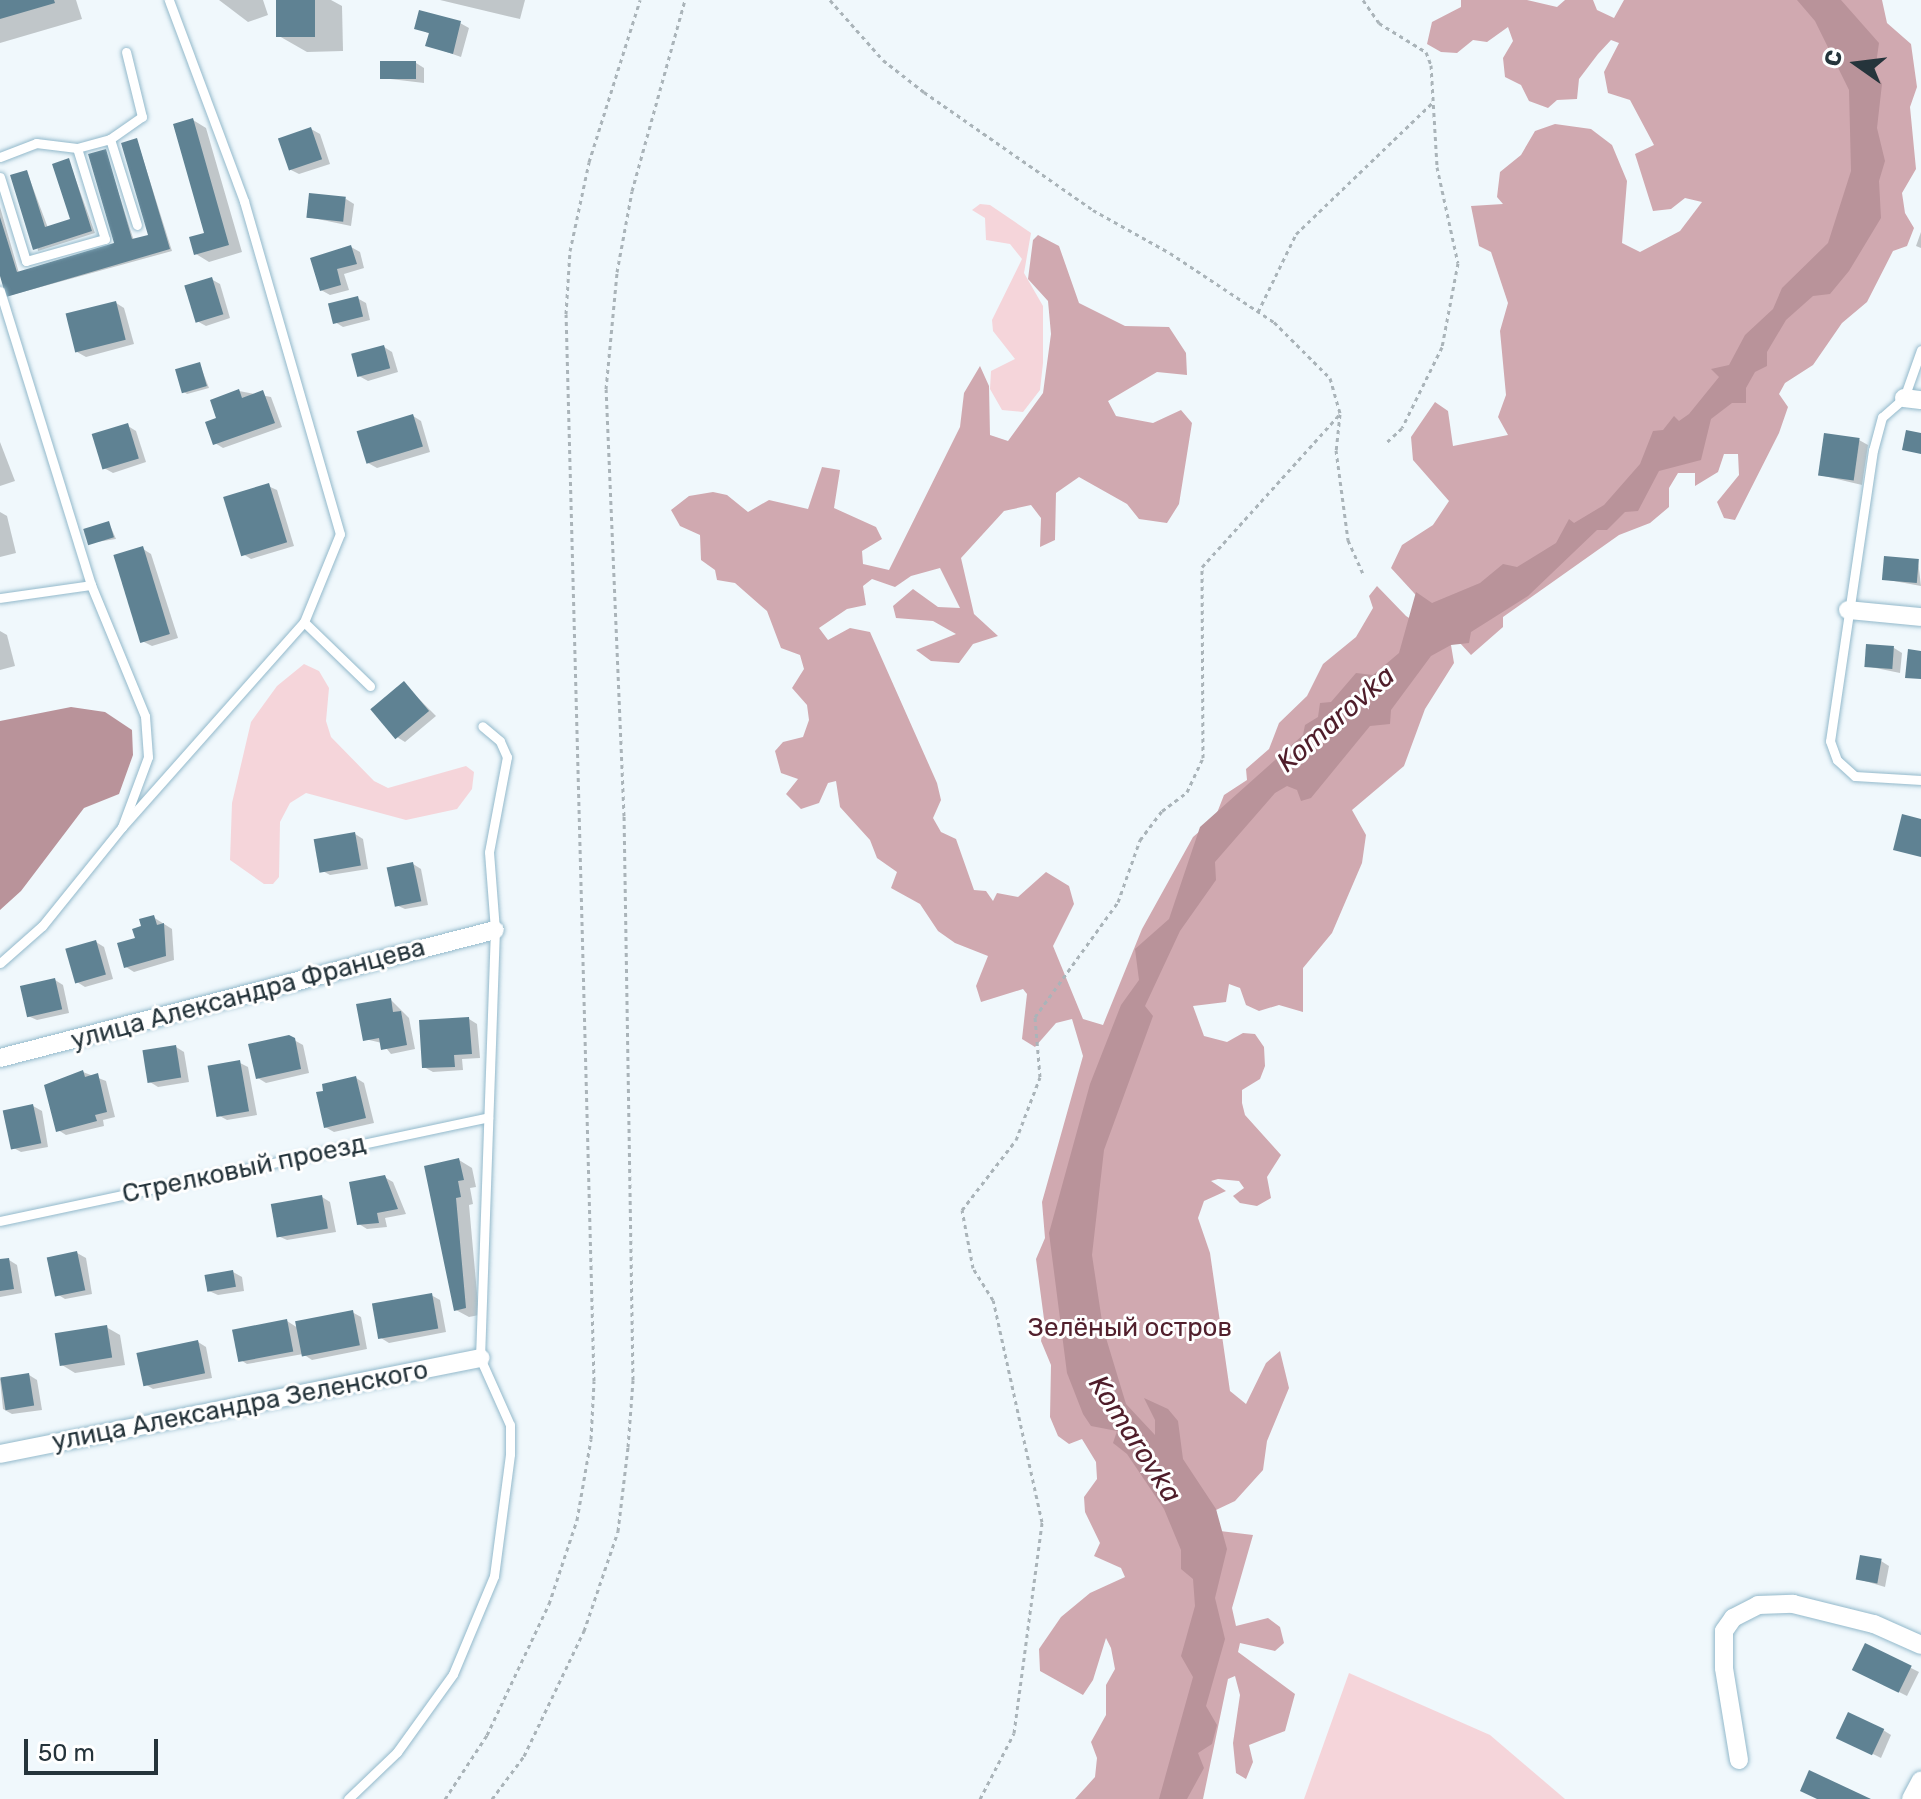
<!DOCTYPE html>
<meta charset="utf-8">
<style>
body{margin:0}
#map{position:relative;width:1921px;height:1799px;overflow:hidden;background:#f0f8fc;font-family:Rubik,sans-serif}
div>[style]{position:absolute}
.green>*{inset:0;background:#f5d5da}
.forest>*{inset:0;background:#d0a9b0}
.water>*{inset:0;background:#b9939a}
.shadow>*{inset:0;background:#0003}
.building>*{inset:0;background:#5f8293;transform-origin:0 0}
.path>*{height:3px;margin-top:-1.5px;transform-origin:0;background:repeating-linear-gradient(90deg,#aab4b9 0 4px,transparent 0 8px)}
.roads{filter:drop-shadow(0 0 2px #93b9cb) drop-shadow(0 0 2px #93b9cb)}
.service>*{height:9px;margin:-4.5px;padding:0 4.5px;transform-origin:4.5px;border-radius:4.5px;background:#fff}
.minor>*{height:18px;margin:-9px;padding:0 9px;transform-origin:9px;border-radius:9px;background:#fff}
span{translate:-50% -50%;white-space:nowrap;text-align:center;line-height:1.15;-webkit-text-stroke:6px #fff;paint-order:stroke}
.street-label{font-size:26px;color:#25343b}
.park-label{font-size:26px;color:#52202d}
.water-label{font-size:28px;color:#4f1d2a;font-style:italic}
.north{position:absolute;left:1817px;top:24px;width:80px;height:80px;-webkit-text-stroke:6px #fff;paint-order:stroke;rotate:284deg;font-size:22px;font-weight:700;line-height:32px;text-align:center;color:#25343b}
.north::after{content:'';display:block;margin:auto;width:28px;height:36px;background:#25343b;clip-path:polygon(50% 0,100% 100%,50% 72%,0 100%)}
.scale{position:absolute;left:24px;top:1739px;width:134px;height:36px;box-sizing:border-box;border:4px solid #25343b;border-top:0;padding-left:10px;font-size:24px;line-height:28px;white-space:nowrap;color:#25343b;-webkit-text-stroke:6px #fff;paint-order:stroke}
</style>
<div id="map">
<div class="green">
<div style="clip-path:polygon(980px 204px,990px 205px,1031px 233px,1024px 273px,1043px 306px,1043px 363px,1040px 390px,1023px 412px,1002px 410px,990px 389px,991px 371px,1015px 359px,993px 331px,992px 320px,1022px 259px,1010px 244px,986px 240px,985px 218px,972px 210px)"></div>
<div style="clip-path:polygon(304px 664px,319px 671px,329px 688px,326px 721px,331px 737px,374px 781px,388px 788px,466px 766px,474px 772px,472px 789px,457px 809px,406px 820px,306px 793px,290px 803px,280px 822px,279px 877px,273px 884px,264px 884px,230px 860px,232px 803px,251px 722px,277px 686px)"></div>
<div style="clip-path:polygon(1349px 1673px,1490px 1735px,1565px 1799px,1304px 1799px)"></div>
</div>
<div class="forest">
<div style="clip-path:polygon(1461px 0,1527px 0,1557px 7px,1565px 0,1593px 0,1597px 10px,1614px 18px,1624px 0,1882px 0,1887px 23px,1911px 44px,1917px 87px,1910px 107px,1916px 169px,1902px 193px,1905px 213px,1914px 228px,1907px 246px,1893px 251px,1867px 302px,1842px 323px,1813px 365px,1785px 383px,1779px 394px,1788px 407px,1779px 433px,1735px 520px,1724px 518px,1717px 502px,1739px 475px,1738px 454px,1724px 454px,1718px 472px,1695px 486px,1695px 473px,1678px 473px,1669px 488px,1669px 507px,1650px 523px,1619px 535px,1503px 617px,1503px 627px,1471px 655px,1391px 568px,1402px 545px,1433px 525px,1449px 501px,1413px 460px,1411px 437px,1435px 402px,1448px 411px,1453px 446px,1508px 435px,1498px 417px,1506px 395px,1500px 331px,1508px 303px,1491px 252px,1479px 246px,1471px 206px,1503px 204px,1497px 197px,1500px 172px,1521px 155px,1535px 131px,1555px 124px,1591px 129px,1612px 145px,1627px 181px,1622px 243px,1640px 252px,1680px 231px,1702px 202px,1685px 198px,1671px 209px,1653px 211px,1635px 154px,1654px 145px,1630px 100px,1608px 93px,1604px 72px,1619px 43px,1611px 40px,1598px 54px,1579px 79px,1577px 99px,1557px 100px,1548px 108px,1529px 101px,1521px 85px,1505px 77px,1503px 58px,1513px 41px,1508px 27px,1487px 42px,1473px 40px,1457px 53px,1441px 52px,1427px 44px,1432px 22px,1461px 7px)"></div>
<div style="clip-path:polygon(1038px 235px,1059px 246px,1079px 303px,1125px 326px,1169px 327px,1186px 353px,1187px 375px,1157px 372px,1108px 401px,1116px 416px,1153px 423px,1181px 410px,1192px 423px,1179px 504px,1167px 523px,1139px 519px,1127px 504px,1079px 477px,1056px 493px,1055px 540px,1040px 547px,1041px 518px,1031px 505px,1004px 511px,961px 558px,974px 614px,998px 636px,973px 644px,959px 663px,931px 661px,916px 650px,956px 634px,933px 621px,896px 618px,893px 606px,913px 589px,938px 607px,960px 608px,940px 568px,911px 576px,895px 587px,872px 579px,863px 586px,866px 605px,847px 609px,819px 628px,828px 640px,850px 628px,870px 632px,937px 783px,941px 800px,933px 818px,941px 832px,956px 839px,974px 890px,986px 891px,993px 901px,997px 893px,1018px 897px,1046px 872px,1069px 886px,1074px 904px,1053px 946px,1083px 1019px,1103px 1025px,1142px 929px,1193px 837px,1215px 818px,1224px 795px,1247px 780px,1246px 769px,1269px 749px,1279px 723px,1307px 696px,1323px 664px,1356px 637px,1373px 608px,1369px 596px,1377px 586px,1406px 616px,1451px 645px,1454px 663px,1425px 709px,1404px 766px,1352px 810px,1366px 835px,1362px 863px,1332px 933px,1303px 968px,1303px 1012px,1279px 1005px,1259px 1011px,1246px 1005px,1240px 988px,1229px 984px,1226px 1002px,1193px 1006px,1204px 1036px,1227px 1042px,1243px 1033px,1255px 1034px,1264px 1047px,1265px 1066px,1260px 1079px,1242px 1090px,1242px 1103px,1245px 1115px,1281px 1155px,1267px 1177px,1271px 1198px,1257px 1206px,1240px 1203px,1233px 1196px,1244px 1188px,1239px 1181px,1218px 1179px,1211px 1181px,1226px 1191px,1204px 1201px,1198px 1218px,1210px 1253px,1230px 1391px,1246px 1404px,1266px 1363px,1280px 1351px,1289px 1388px,1267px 1441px,1263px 1470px,1235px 1501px,1216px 1510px,1220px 1531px,1253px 1535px,1232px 1608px,1236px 1626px,1268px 1618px,1280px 1627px,1284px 1643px,1275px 1651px,1240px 1643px,1238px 1652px,1295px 1694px,1285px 1731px,1249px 1745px,1253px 1762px,1246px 1779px,1236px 1773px,1233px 1743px,1240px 1695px,1235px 1676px,1228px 1679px,1203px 1799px,1075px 1799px,1095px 1777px,1097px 1758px,1091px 1742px,1106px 1715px,1106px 1685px,1115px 1669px,1111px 1648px,1106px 1638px,1093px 1680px,1083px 1695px,1040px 1671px,1039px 1649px,1061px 1617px,1090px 1593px,1125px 1577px,1121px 1568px,1094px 1556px,1100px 1543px,1085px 1512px,1084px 1497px,1097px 1479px,1096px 1462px,1082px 1439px,1069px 1444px,1058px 1436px,1050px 1417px,1051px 1365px,1041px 1341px,1044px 1319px,1036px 1259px,1045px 1238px,1042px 1202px,1083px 1056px,1072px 1019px,1056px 1023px,1035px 1047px,1022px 1039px,1027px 994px,1023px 989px,981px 1002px,976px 986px,988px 956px,955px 943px,938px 931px,920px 904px,891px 888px,897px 872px,877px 858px,870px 840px,840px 807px,836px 781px,828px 783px,819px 803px,801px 809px,786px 794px,798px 779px,781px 773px,775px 751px,783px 742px,803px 737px,809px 720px,807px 705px,792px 688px,804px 669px,800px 655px,781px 648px,767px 611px,735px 583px,717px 580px,715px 570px,701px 560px,700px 535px,680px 526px,671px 510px,689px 496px,713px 492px,727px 495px,748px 512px,769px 500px,808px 509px,822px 467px,840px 470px,834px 508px,876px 527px,882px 539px,862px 551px,863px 564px,889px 570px,960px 427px,964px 393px,980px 366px,989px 386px,990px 435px,1008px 441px,1043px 393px,1051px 334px,1048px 301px,1028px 279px,1033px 240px)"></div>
</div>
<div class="water">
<div style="clip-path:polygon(1797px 0,1841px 0,1879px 43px,1875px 71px,1882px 84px,1877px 128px,1885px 161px,1879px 181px,1881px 218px,1849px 271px,1830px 294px,1813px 296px,1786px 320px,1767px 352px,1767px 366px,1755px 372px,1746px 388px,1746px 403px,1732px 403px,1711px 419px,1701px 460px,1659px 471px,1638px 511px,1625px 512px,1607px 530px,1597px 530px,1528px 596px,1471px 632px,1469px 643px,1451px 645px,1431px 656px,1391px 710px,1390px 724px,1370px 726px,1311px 798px,1301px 801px,1297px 790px,1287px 786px,1275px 793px,1215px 862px,1216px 880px,1180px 931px,1145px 1006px,1153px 1016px,1104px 1150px,1092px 1255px,1103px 1328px,1126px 1404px,1155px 1435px,1155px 1420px,1144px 1398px,1168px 1409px,1178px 1421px,1183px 1459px,1216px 1509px,1227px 1549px,1215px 1598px,1225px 1639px,1206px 1706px,1217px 1725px,1212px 1744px,1198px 1753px,1204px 1768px,1187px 1799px,1159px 1799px,1193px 1677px,1181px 1656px,1195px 1606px,1193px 1579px,1181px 1569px,1181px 1550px,1164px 1509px,1127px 1454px,1113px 1443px,1117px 1431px,1091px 1426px,1083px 1414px,1067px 1373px,1049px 1233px,1090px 1084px,1121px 1005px,1139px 980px,1135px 949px,1169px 919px,1200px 827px,1303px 735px,1305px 725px,1318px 717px,1320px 703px,1331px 702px,1356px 673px,1373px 675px,1399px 653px,1416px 592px,1432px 603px,1480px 583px,1503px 564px,1517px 567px,1556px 543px,1569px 519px,1574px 523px,1604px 505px,1640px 464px,1653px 431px,1663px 430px,1674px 416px,1679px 421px,1689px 414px,1719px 377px,1711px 369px,1729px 365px,1745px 335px,1773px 309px,1782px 288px,1828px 243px,1851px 171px,1849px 90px,1815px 21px)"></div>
<div style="clip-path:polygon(71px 707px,105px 712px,132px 730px,133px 755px,119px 794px,84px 808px,21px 891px,0 910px,0 721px)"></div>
</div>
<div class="shadow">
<div style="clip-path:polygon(0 0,76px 0,82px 19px,0 43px)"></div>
<div style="clip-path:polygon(219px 0,263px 0,268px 15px,248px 22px)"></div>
<div style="clip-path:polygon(278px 0,331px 0,342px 6px,343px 51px,307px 52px,279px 36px)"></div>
<div style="clip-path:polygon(440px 0,525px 0,520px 19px)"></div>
<div style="clip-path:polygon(460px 23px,469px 28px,461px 57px,427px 45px,430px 34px,417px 28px)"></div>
<div style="clip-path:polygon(416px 63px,424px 68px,424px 83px,382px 78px)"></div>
<div style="clip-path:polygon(193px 120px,206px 128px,242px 252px,209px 262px,196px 254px,207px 234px)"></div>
<div style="clip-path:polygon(311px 129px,320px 134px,330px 164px,299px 174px,291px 170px)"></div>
<div style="clip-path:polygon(137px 140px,172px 251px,8px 296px,0 269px,0 207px,19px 273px,117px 244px,105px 151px,134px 241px,150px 236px)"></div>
<div style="clip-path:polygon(69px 161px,95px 233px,38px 251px,27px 172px,48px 228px,72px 220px)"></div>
<div style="clip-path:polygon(346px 199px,354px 204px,351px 226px,308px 217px)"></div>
<div style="clip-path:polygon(1921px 232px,1921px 248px,1916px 246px)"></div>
<div style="clip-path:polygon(351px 247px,360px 252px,364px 268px,344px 274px,349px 290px,330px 295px,321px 290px)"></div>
<div style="clip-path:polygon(211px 279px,220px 284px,230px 318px,206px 326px,197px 321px)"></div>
<div style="clip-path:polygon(357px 298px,366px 303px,370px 320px,343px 327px,335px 322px)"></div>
<div style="clip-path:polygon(116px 303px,124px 308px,134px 344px,86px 357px,77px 352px)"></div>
<div style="clip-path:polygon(384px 347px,392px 352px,398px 372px,368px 381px,359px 376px)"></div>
<div style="clip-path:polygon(200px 365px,209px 388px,187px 394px,184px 392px)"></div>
<div style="clip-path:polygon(239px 391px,271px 397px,282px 427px,223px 448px,215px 443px,218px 419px)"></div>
<div style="clip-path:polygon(413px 416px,421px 421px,430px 452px,377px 468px,368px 463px)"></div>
<div style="clip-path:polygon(128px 426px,136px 431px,146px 462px,113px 473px,104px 468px)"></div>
<div style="clip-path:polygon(1859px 440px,1868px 445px,1862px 485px,1820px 475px)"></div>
<div style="clip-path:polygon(0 442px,15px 481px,0 486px)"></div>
<div style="clip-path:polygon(268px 486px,277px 490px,294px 546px,251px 559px,243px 554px)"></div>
<div style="clip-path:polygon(0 512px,7px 516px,16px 553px,0 557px)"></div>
<div style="clip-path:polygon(109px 523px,116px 539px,90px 543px)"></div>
<div style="clip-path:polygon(143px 549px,151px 554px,178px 638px,152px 646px,144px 642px)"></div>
<div style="clip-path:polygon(1918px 561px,1921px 586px,1883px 579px)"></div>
<div style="clip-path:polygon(0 631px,7px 635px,15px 666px,0 670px)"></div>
<div style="clip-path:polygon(1894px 648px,1902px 653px,1900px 673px,1866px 666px)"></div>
<div style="clip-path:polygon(404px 684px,436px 716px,405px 742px,397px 737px)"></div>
<div style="clip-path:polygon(355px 834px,363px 839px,368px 869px,330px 875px,321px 870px)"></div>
<div style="clip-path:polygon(413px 864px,421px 869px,428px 905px,405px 909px,396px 905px)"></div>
<div style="clip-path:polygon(153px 917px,172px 929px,174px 960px,134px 972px,126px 967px)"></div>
<div style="clip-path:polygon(96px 942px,104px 947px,113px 979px,85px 987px,77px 982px)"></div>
<div style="clip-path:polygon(55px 980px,63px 985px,69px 1013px,37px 1020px,28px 1016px)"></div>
<div style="clip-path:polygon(391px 1000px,409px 1018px,415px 1049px,391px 1054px,382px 1043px,365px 1039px)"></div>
<div style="clip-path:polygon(469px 1019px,477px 1024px,480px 1058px,462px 1059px,463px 1070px,433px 1072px,424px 1067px)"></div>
<div style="clip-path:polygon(294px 1040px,303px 1045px,309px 1073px,266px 1083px,258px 1078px)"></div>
<div style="clip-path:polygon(176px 1047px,184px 1052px,189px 1082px,158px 1087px,150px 1082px)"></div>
<div style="clip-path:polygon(240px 1063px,248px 1067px,257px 1115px,227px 1120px,218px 1115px)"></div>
<div style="clip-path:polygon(83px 1072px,106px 1081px,115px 1117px,103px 1120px,104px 1126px,66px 1135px,58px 1130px)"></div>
<div style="clip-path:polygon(356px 1078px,364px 1083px,374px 1123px,334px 1132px,325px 1127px)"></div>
<div style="clip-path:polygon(33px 1106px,42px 1111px,48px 1147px,21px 1152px,12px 1147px)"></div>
<div style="clip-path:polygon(459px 1160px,472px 1168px,476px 1187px,470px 1188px,473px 1204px,469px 1205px,479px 1315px,469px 1317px,456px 1310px,426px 1167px)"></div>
<div style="clip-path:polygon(384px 1177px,393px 1182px,406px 1214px,385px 1218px,387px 1227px,367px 1229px,359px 1224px)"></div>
<div style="clip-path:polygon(322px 1197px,330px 1202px,336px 1232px,287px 1240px,278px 1236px)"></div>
<div style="clip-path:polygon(77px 1253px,86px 1258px,92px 1294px,65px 1299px,57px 1294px)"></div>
<div style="clip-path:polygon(9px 1260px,17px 1265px,22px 1293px,0 1297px,0 1262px)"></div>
<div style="clip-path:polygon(233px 1272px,242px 1277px,244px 1291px,218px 1295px,209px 1291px)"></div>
<div style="clip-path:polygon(431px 1295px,440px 1300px,446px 1332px,389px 1343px,381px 1338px)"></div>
<div style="clip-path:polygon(352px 1312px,361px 1317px,367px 1349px,312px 1360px,303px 1354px,247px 1364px,239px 1359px,287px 1321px,298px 1328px)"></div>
<div style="clip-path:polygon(106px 1327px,120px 1335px,125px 1365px,75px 1373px,62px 1365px)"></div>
<div style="clip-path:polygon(198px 1342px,206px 1347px,212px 1378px,153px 1389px,145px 1384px)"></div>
<div style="clip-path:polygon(29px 1375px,37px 1380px,42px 1410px,12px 1414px,3px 1409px,0 1379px)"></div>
<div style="clip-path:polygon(1881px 1561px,1889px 1566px,1885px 1587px,1858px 1579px)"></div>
<div style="clip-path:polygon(1911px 1668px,1919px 1672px,1907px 1696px,1863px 1674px)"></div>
<div style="clip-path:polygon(1883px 1730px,1891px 1735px,1881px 1758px,1847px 1741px)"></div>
</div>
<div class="building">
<div style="clip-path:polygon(0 0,54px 0,55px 3px,0 19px)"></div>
<div style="left:276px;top:0;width:39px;height:37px"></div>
<div style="clip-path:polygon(419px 10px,461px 21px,453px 54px,425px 46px,429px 33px,414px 29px)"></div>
<div style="left:380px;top:61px;width:36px;height:18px"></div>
<div style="clip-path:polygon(193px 118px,229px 245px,194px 255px,189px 237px,204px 233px,173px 124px)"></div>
<div style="left:311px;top:127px;width:34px;height:35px;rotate:71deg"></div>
<div style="clip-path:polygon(137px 138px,170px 249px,6px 297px,0 276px,0 217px,17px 272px,114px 243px,88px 154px,106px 149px,132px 239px,148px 235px,121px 143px)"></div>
<div style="clip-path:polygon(69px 158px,92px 231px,33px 250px,10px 175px,27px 170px,45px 227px,70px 219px,52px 164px)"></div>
<div style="left:309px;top:193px;width:37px;height:25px;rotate:6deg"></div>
<div style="clip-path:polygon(351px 245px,357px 264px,337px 269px,341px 285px,320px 291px,310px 258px)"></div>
<div style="left:212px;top:277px;width:39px;height:29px;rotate:73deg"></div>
<div style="left:358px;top:296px;width:21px;height:31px;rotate:76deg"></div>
<div style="left:116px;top:301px;width:40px;height:52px;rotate:76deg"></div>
<div style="left:384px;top:345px;width:24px;height:34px;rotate:75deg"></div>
<div style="left:200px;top:362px;width:25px;height:26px;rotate:74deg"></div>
<div style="clip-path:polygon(239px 389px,242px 398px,263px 390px,275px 423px,213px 445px,205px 422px,216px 418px,210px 400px)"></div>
<div style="left:413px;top:414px;width:34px;height:59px;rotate:73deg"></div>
<div style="left:128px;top:423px;width:37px;height:38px;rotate:73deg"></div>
<div style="clip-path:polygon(1906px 430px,1921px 433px,1921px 454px,1902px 450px)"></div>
<div style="left:1824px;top:433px;width:36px;height:43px;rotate:8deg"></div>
<div style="left:269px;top:483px;width:62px;height:48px;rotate:73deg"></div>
<div style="left:109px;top:521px;width:17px;height:27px;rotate:73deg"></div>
<div style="left:143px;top:546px;width:92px;height:31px;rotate:73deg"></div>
<div style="left:1884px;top:556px;width:35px;height:24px;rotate:5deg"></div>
<div style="left:1866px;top:644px;width:28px;height:23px;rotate:4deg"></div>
<div style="clip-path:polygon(1908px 649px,1921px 651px,1921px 679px,1905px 678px)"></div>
<div style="left:404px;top:681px;width:39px;height:44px;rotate:50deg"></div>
<div style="clip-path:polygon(1902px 814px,1921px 819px,1921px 857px,1893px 850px)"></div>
<div style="left:355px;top:832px;width:34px;height:42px;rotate:80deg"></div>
<div style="left:413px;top:862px;width:40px;height:27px;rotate:78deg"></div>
<div style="clip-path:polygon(154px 915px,157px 925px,164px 923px,166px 956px,124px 968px,117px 943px,135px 938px,132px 929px,141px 926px,139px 919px)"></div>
<div style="left:96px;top:940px;width:36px;height:32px;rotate:74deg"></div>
<div style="left:55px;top:978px;width:32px;height:36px;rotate:77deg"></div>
<div style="clip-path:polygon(391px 998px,393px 1012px,401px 1011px,407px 1045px,381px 1050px,379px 1038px,363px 1041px,356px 1004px)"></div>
<div style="clip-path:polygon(469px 1017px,472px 1054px,454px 1055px,455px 1067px,422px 1068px,419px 1020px)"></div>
<div style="clip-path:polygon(289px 1035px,295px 1038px,301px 1069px,256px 1079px,248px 1044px)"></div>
<div style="left:176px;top:1045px;width:33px;height:34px;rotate:81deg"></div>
<div style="left:240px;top:1060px;width:52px;height:33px;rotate:80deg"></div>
<div style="clip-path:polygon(83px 1070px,85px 1077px,98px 1073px,107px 1112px,95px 1115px,97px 1121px,56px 1132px,44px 1085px)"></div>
<div style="clip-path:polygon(356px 1076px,366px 1118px,324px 1128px,316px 1092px,323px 1091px,322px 1084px)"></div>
<div style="left:33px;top:1104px;width:40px;height:31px;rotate:78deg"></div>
<div style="clip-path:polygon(459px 1158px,464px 1180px,458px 1181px,461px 1197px,456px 1198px,466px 1308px,454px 1311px,424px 1166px)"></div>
<div style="clip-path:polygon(385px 1175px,398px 1209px,377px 1213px,379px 1223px,357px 1225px,349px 1182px)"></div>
<div style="left:322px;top:1195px;width:34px;height:52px;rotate:80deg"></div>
<div style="left:77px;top:1251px;width:40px;height:31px;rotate:78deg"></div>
<div style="clip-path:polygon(9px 1258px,14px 1289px,0 1291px,0 1259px)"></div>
<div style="left:233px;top:1270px;width:17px;height:29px;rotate:80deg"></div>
<div style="left:432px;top:1293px;width:36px;height:61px;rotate:80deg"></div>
<div style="left:353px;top:1310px;width:36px;height:59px;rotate:79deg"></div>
<div style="left:287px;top:1319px;width:33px;height:56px;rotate:79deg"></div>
<div style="left:107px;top:1325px;width:33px;height:53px;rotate:81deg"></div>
<div style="left:198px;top:1340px;width:34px;height:63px;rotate:78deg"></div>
<div style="left:29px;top:1373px;width:33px;height:29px;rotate:81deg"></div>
<div style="left:1860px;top:1555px;width:22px;height:25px;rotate:10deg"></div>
<div style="left:1865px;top:1643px;width:52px;height:30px;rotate:26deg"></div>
<div style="left:1848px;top:1712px;width:40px;height:29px;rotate:25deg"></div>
<div style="clip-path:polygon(1809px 1770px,1871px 1799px,1817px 1799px,1800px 1791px)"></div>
</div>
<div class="path">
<div style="left:830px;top:0;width:80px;rotate:48.5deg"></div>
<div style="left:883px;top:60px;width:52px;rotate:38deg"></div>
<div style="left:924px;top:92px;width:206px;rotate:34.9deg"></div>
<div style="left:1093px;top:210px;width:88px;rotate:29.2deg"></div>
<div style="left:1170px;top:253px;width:125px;rotate:33.6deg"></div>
<div style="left:1274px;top:322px;width:79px;rotate:45deg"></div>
<div style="left:1330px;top:378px;width:37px;rotate:74deg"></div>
<div style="left:1340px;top:414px;width:36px;rotate:96deg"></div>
<div style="left:1336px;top:450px;width:91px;rotate:82.4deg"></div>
<div style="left:1348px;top:540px;width:36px;rotate:66deg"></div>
<div style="left:1363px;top:0;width:28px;rotate:55deg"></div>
<div style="left:1379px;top:23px;width:55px;rotate:31.7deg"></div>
<div style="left:1426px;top:52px;width:14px;rotate:69deg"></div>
<div style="left:1431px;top:65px;width:102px;rotate:86.6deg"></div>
<div style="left:1437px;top:167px;width:98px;rotate:77.7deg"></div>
<div style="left:1458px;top:263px;width:86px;rotate:100.8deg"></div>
<div style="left:1442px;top:347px;width:90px;rotate:116.3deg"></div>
<div style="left:1402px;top:428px;width:23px;rotate:137deg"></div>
<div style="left:1258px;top:312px;width:87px;rotate:-64deg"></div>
<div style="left:1296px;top:234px;width:189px;rotate:-43.9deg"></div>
<div style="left:445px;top:1799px;width:77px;rotate:-56.7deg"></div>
<div style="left:487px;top:1735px;width:145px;rotate:-64.7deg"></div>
<div style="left:549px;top:1604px;width:89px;rotate:-71.6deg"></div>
<div style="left:577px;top:1520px;width:82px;rotate:-80.2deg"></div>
<div style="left:591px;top:1439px;width:58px;rotate:-87deg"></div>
<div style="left:594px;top:1381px;width:1067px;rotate:-91.5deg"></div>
<div style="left:566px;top:314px;width:63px;rotate:-86.4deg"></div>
<div style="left:570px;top:251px;width:91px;rotate:-77.9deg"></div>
<div style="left:589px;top:162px;width:170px;rotate:-72.5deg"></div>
<div style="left:492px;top:1799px;width:54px;rotate:-53.3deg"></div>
<div style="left:524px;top:1756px;width:139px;rotate:-64.4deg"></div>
<div style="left:584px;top:1631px;width:106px;rotate:-71.2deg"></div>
<div style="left:618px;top:1531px;width:85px;rotate:-83.2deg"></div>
<div style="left:628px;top:1447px;width:67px;rotate:-85.7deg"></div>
<div style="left:633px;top:1380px;width:564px;rotate:-90.91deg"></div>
<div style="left:624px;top:816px;width:427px;rotate:-92.4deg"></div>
<div style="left:606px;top:389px;width:118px;rotate:-84.6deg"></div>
<div style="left:617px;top:272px;width:82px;rotate:-79.5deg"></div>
<div style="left:632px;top:191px;width:198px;rotate:-74.5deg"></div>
<div style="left:980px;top:1799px;width:74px;rotate:-62.7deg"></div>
<div style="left:1014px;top:1733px;width:213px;rotate:-82.4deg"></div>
<div style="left:1042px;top:1522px;width:227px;rotate:-102.4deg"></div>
<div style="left:993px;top:1300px;width:38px;rotate:-122deg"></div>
<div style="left:973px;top:1268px;width:59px;rotate:-100.7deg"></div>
<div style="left:962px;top:1210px;width:88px;rotate:-52.4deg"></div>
<div style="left:1016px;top:1140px;width:67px;rotate:-69.1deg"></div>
<div style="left:1040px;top:1077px;width:60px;rotate:-94.8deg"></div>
<div style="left:1035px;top:1017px;width:142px;rotate:-54.2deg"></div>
<div style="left:1118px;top:902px;width:66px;rotate:-70.5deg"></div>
<div style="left:1140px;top:840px;width:36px;rotate:-53deg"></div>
<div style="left:1162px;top:811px;width:31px;rotate:-37deg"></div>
<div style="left:1187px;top:792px;width:38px;rotate:-65deg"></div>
<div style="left:1203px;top:758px;width:191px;rotate:-90.3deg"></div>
<div style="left:1202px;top:567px;width:206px;rotate:-48deg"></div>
</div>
<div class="roads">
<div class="service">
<div style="left:110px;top:139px;width:39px;rotate:-35deg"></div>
<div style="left:142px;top:117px;width:67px;rotate:-103.8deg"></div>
<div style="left:0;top:157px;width:39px;rotate:-21deg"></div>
<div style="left:36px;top:143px;width:41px;rotate:7deg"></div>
<div style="left:0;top:177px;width:88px;rotate:72.8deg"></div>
<div style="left:26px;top:261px;width:82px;rotate:-15.6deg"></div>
<div style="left:105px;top:239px;width:95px;rotate:-107.1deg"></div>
<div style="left:77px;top:148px;width:34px;rotate:-15deg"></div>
<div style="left:110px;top:139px;width:90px;rotate:72.6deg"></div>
<div style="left:0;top:291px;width:308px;rotate:72.8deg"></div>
<div style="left:91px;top:585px;width:142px;rotate:67.6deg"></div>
<div style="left:145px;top:716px;width:41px;rotate:85.8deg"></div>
<div style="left:148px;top:757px;width:75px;rotate:110.4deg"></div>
<div style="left:122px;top:827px;width:127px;rotate:128.9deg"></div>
<div style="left:42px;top:926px;width:56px;rotate:138.6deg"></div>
<div style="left:1921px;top:350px;width:51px;rotate:109.5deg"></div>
<div style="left:1904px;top:398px;width:29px;rotate:139deg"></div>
<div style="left:1882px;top:417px;width:34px;rotate:105deg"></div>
<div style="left:1873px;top:450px;width:294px;rotate:98.4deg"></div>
<div style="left:1830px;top:741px;width:20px;rotate:70deg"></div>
<div style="left:1837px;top:760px;width:24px;rotate:42deg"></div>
<div style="left:1855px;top:776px;width:66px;rotate:3.5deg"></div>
<div style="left:0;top:598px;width:92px;rotate:-8.1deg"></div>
<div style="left:304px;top:622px;width:92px;rotate:44.1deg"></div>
<div style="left:122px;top:827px;width:274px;rotate:-48.4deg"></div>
<div style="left:304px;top:622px;width:95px;rotate:-67.8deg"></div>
<div style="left:340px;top:534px;width:347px;rotate:-106.1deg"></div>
<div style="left:244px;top:201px;width:215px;rotate:-110.5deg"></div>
<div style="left:0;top:1221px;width:499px;rotate:-12deg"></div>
<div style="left:348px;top:1799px;width:68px;rotate:-43.8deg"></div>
<div style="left:397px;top:1752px;width:96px;rotate:-54.3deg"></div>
<div style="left:453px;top:1674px;width:106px;rotate:-67.3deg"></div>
<div style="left:494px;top:1576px;width:123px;rotate:-82.5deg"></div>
<div style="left:510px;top:1454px;width:29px;rotate:-90deg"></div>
<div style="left:510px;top:1425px;width:73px;rotate:-114.1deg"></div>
<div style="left:480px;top:1358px;width:428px;rotate:-88deg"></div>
<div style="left:495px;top:930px;width:78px;rotate:-94.4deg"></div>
<div style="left:489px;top:852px;width:97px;rotate:-79.3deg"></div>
<div style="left:507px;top:757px;width:17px;rotate:-114deg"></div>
<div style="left:500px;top:741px;width:23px;rotate:-140deg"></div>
</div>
<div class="minor">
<div style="left:1904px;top:398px;width:17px;rotate:7deg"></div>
<div style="left:1848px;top:610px;width:73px;rotate:5.5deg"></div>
<div style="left:0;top:1058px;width:511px;rotate:-14.5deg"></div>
<div style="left:0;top:1454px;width:490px;rotate:-11.3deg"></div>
<div style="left:1739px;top:1760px;width:93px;rotate:-99.3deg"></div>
<div style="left:1724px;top:1668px;width:37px;rotate:-90deg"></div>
<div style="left:1724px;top:1631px;width:16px;rotate:-55deg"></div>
<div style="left:1733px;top:1618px;width:28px;rotate:-27deg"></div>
<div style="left:1758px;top:1605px;width:35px;rotate:-2deg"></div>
<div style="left:1793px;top:1604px;width:83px;rotate:13.9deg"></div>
<div style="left:1874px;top:1624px;width:51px;rotate:24.1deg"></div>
<div style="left:1911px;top:1799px;width:21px;rotate:-62deg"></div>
</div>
</div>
<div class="street-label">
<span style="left:248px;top:994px;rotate:-15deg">улица Александра Францева</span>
<span style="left:244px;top:1169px;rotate:-12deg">Стрелковый проезд</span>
<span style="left:240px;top:1406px;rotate:-11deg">улица Александра Зеленского</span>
</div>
<div class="park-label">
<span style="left:1130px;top:1328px">Зелёный остров</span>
</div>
<div class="water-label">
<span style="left:1336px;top:719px;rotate:-41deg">Komarovka</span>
<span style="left:1135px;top:1439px;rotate:57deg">Komarovka</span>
</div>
<div class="north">С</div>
<div class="scale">50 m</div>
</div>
